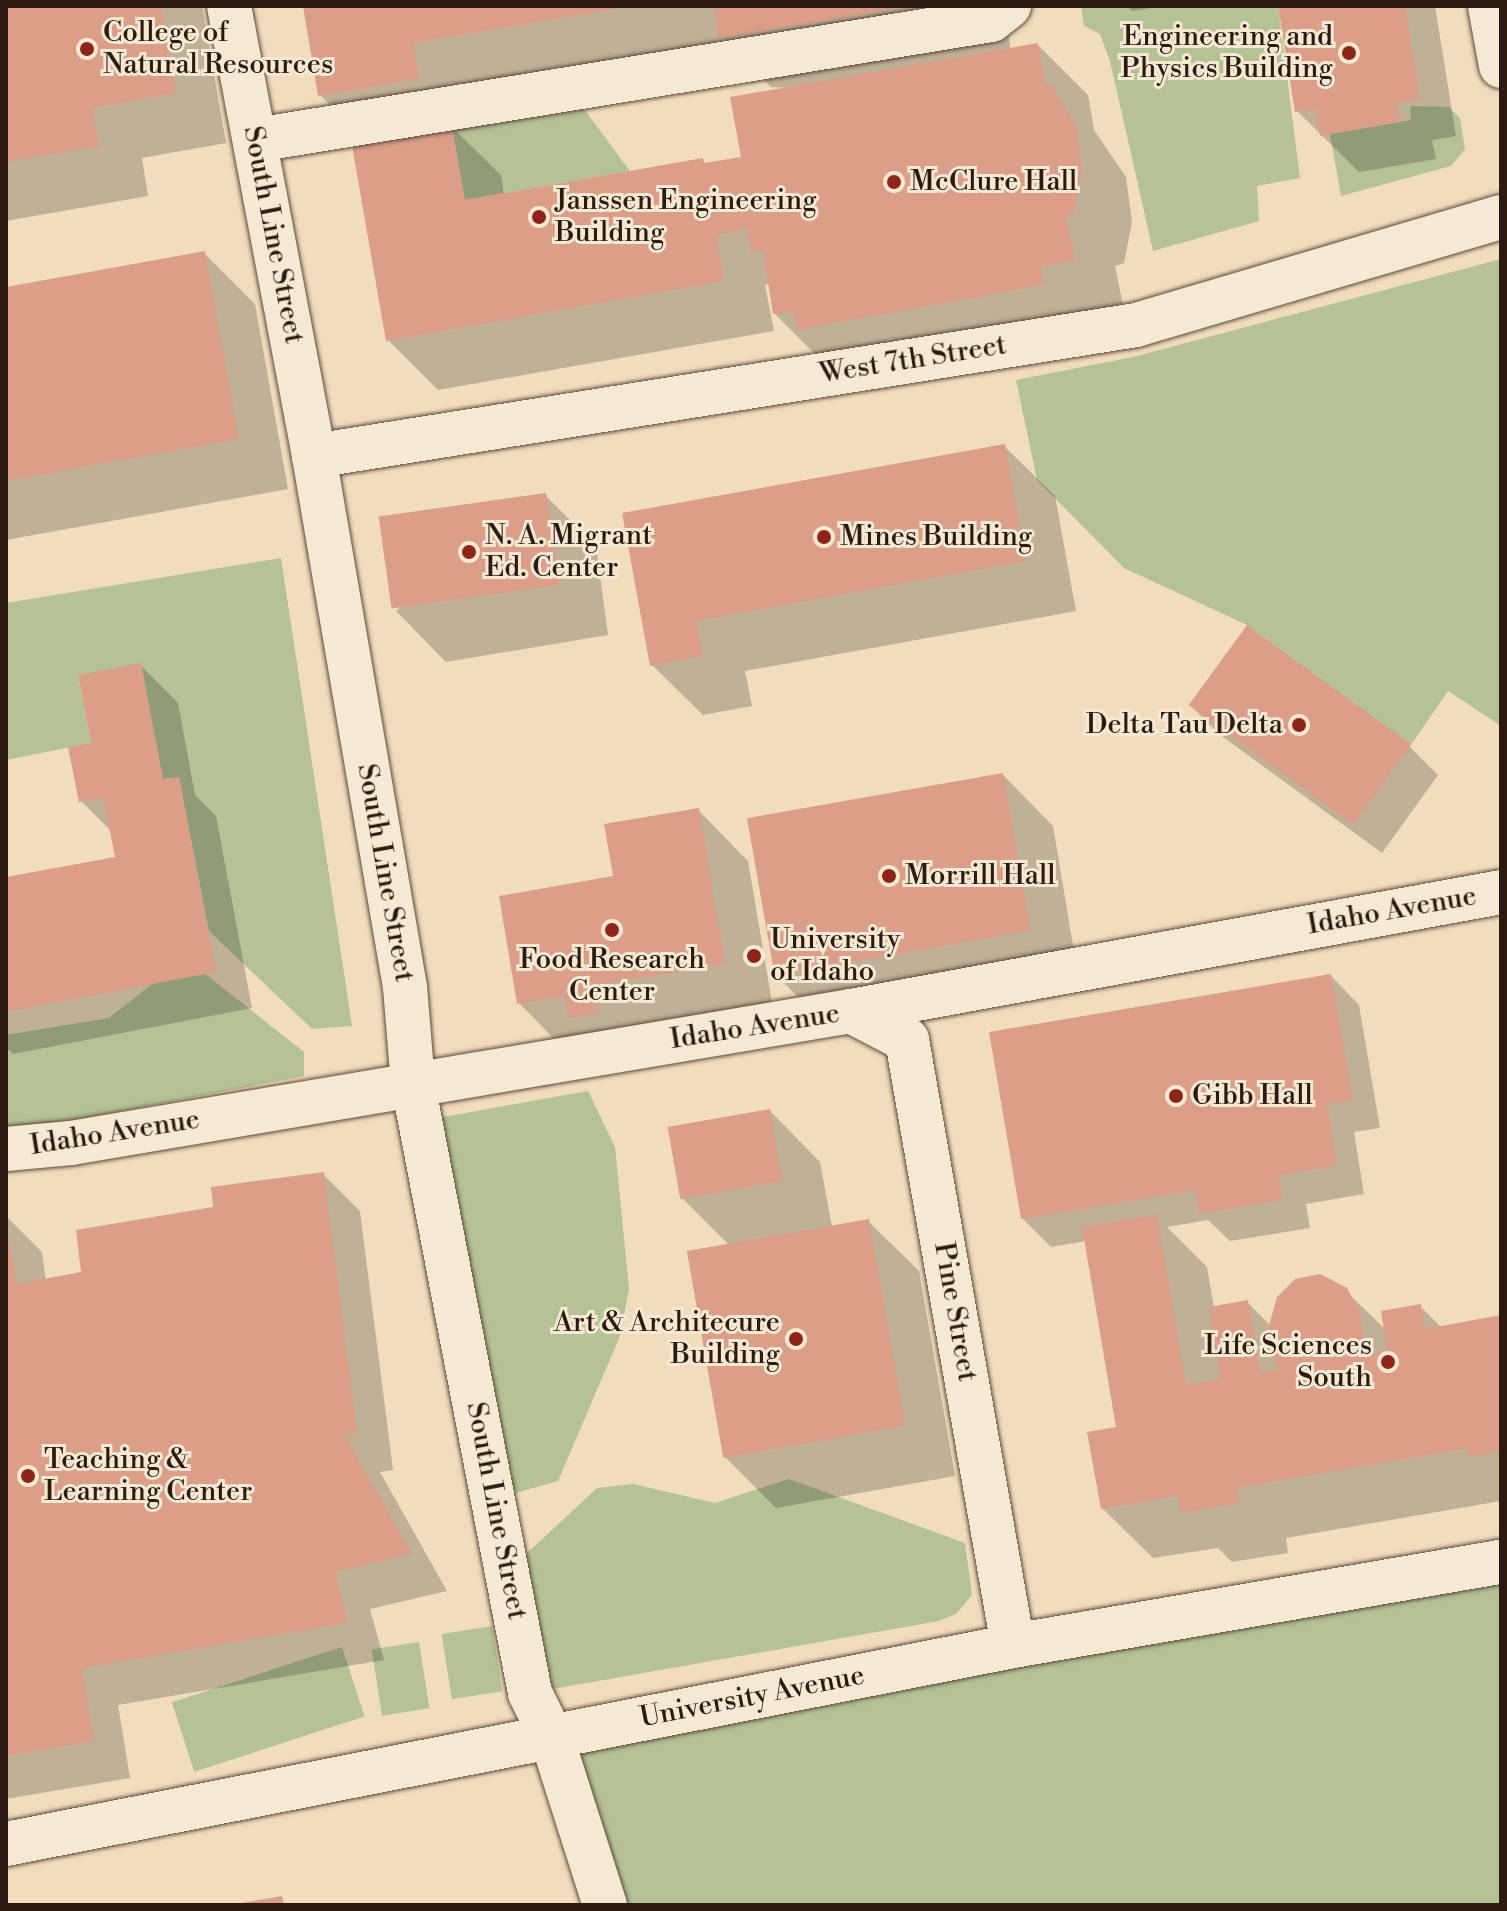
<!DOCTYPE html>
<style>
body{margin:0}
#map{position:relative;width:1507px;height:1911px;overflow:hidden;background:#f1ddbd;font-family:"Libre Bodoni",serif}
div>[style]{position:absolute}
.green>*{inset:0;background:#b4c295;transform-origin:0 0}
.shadow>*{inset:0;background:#0003}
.building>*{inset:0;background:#db9e88;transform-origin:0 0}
.roads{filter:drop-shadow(0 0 2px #5d4a3b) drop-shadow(0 0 2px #5d4a3b)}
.minor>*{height:44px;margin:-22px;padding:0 22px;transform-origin:22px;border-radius:22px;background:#f6e9d4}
.dots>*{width:22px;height:22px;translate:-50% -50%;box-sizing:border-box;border:4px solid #f6e9d4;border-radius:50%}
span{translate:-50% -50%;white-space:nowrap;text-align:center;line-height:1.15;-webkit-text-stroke:6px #f6e9d4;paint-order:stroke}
.poi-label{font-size:28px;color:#2c1910}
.left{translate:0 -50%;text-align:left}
.right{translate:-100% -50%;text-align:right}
.street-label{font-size:28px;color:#2c1910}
.frame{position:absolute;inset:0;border:8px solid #2c1910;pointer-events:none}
</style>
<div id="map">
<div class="green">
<div style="clip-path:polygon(1081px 6px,1278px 6px,1300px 178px,1257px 186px,1259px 221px,1153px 251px,1110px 61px,1100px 34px,1084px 26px)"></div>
<div style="clip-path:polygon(578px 101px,630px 171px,465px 200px,451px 122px)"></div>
<div style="clip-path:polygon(1410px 106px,1449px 107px,1460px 118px,1465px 149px,1451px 166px,1341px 196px,1330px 134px,1411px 120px)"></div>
<div style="clip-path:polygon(1501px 259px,1501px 726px,1448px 691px,1411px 745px,1247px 625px,1124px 568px,1037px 480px,1016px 380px,1133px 357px)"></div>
<div style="clip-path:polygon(281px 558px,352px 1026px,312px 1029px,209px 931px,179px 777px,163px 779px,141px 664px,78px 675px,91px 743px,6px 760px,6px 603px)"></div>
<div style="clip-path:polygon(185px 958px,304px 1052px,304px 1076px,6px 1133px,6px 1035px,109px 1018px)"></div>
<div style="clip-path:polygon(588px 1091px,615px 1147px,629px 1289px,620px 1336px,558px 1481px,494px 1499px,421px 1121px)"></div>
<div style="clip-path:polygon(789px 1479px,965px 1543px,972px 1595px,956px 1614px,939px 1621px,530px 1693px,525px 1555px,597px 1488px,633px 1484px,715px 1503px)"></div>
<div style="clip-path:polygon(1501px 1562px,1501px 1905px,605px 1905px,551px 1736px)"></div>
<div style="left:492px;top:1626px;width:66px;height:51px;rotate:81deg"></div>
<div style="left:419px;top:1642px;width:67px;height:48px;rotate:81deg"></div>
<div style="left:342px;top:1647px;width:73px;height:179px;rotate:72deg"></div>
</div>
<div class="shadow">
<div style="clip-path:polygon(6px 6px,202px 6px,226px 143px,142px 158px,148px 196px,6px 221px)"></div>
<div style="clip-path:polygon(evenodd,305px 6px,1003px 6px,1011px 50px,1038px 45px,1088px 95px,1094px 130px,1126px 177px,1132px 222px,1124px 263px,1115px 266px,1124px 310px,825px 364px,775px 314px,770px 284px,765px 285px,774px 331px,438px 390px,388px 340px,365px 140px,320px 95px,305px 6px,723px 39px,771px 87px,793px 88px,743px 158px,706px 165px,702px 160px,504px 195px,501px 175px,456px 131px,468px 129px,462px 93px,725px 48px,723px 39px)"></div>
<div style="clip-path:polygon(1127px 6px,1163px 6px,1132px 11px)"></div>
<div style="clip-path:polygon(1280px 6px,1435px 6px,1456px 136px,1432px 140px,1436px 159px,1359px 172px,1297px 111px)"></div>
<div style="clip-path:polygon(204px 253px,255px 304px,288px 489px,6px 540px,6px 290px)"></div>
<div style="clip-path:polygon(1004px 446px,1055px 496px,1076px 611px,745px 671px,752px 706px,703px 715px,652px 665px,625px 514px)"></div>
<div style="clip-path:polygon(545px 495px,596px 546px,608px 635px,446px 662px,396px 611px)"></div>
<div style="clip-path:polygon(1247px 628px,1410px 747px,1438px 775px,1382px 853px,1219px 734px,1190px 705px)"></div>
<div style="clip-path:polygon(141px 666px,178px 703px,195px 795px,216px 816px,252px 1008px,13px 1054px,6px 1047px,6px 879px,117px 859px,112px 832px,81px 801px,93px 744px)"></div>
<div style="clip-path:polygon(1003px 775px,1053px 826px,1079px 981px,826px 1025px,776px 975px)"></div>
<div style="clip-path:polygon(698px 810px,748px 861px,774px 1014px,569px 1054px,519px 1003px,615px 878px)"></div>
<div style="clip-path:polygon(1331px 976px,1359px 1005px,1380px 1128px,1354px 1132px,1364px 1194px,1306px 1204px,1310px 1228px,1230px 1241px,1208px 1220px,1167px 1227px,1207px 1267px,1214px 1308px,1247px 1302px,1271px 1326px,1345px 1290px,1386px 1330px,1420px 1306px,1442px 1328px,1501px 1317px,1501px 1501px,1286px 1538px,1288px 1553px,1232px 1562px,1218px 1548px,1153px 1558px,1102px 1508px,1118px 1428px,1086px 1241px,1051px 1247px,1022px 1218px)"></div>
<div style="clip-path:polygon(770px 1111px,820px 1162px,832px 1227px,868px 1221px,919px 1271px,955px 1476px,776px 1508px,726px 1458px,730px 1246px,682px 1198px)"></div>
<div style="clip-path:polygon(323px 1174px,360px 1211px,393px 1470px,380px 1472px,447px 1591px,370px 1609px,384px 1660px,118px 1705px,130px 1778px,6px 1799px,6px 1216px,42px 1252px,46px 1281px,83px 1274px,215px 1208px)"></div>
</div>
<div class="building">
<div style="clip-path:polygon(6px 6px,161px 6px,176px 93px,92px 108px,99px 146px,6px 162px)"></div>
<div style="clip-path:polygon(303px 6px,620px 6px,620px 8px,413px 43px,419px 79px,318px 96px)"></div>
<div style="clip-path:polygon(714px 6px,896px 6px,896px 8px,719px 38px)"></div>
<div style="clip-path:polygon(1278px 6px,1405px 6px,1420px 99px,1396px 103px,1400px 122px,1320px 136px,1315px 109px,1295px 112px)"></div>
<div style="clip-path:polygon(1038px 43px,1045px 85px,1051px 84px,1076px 125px,1082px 170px,1074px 213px,1066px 216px,1075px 260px,1041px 267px,1044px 285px,798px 330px,794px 312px,773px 314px,763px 250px,751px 252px,747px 229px,716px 235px,724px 281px,386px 341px,351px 140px,451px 122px,465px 200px,703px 158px,704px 163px,741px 157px,730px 97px)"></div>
<div style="clip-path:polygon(205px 251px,239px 439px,6px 481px,6px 287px)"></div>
<div style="clip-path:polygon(1005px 444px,1026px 561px,696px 621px,703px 656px,650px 666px,622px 513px)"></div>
<div style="left:546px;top:493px;width:93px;height:169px;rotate:82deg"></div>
<div style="left:1247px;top:625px;width:203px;height:99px;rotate:36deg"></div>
<div style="clip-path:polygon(141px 663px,163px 779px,179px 777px,216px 972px,6px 1012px,6px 877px,115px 857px,103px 797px,79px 802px,68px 747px,91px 743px,78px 675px)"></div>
<div style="left:1003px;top:773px;width:160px;height:260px;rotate:80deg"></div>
<div style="clip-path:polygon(699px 808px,725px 964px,593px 986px,598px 1014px,568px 1018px,564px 996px,517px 1004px,499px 896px,613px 876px,604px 824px)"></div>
<div style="clip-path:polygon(1331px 974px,1353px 1100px,1327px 1104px,1337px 1165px,1278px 1176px,1282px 1200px,1199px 1214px,1195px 1190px,1021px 1219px,989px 1032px)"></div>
<div style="left:770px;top:1109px;width:73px;height:104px;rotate:80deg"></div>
<div style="clip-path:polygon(324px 1172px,357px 1433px,345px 1435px,412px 1554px,335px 1572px,348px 1623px,82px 1668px,94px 1741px,6px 1756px,6px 1227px,17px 1284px,81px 1272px,76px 1230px,213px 1207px,211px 1187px)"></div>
<div style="clip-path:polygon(1157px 1214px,1186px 1385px,1221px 1379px,1209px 1307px,1248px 1300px,1260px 1373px,1277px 1370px,1269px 1326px,1277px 1297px,1295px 1279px,1320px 1274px,1347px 1288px,1359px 1310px,1367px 1354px,1387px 1350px,1381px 1311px,1421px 1304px,1425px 1329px,1501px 1315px,1501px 1451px,1469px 1457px,1468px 1448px,1237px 1488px,1239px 1503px,1180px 1513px,1178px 1496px,1101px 1509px,1087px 1432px,1116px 1427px,1082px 1227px)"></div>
<div style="left:869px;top:1219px;width:210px;height:185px;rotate:80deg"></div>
<div style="clip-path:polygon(282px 1896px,284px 1905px,242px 1905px,241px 1903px)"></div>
</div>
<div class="roads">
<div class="minor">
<div style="left:229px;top:6px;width:458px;rotate:79.3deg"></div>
<div style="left:314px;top:456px;width:539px;rotate:80.28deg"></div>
<div style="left:405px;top:987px;width:97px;rotate:85.3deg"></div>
<div style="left:413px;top:1084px;width:620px;rotate:79.12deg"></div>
<div style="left:530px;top:1693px;width:48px;rotate:64deg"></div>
<div style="left:551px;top:1736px;width:177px;rotate:72.3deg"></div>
<div style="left:1490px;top:6px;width:61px;rotate:79.6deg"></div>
<div style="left:256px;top:140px;width:745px;rotate:-9.27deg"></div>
<div style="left:991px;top:20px;width:23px;rotate:-38deg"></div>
<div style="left:314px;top:456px;width:832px;rotate:-9.05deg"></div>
<div style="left:1136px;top:325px;width:381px;rotate:-16.5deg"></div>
<div style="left:851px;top:1011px;width:63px;rotate:27.4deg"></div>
<div style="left:907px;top:1040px;width:615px;rotate:80.08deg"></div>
<div style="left:6px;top:1149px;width:65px;rotate:-5.3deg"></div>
<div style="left:71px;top:1143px;width:791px;rotate:-9.61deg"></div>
<div style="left:851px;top:1011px;width:661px;rotate:-10.37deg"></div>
<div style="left:6px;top:1844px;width:1026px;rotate:-11.12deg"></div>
<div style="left:1013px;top:1646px;width:495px;rotate:-9.8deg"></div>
</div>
</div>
<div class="dots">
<div style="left:87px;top:49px;background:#8f2418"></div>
<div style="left:1349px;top:53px;background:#8f2418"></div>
<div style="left:894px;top:182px;background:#8f2418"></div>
<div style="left:539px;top:217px;background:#8f2418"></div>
<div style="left:824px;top:537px;background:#8f2418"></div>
<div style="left:469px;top:552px;background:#8f2418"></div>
<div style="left:1299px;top:725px;background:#8f2418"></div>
<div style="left:889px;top:876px;background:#8f2418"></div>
<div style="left:612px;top:930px;background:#8f2418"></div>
<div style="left:754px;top:956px;background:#8f2418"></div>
<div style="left:1176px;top:1096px;background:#8f2418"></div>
<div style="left:796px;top:1339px;background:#8f2418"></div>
<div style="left:1388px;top:1362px;background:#8f2418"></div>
<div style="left:28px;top:1476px;background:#8f2418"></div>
</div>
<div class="poi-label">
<span class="left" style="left:103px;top:49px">College of<br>Natural Resources</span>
<span class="right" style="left:1333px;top:53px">Engineering and<br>Physics Building</span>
<span class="left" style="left:910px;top:182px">McClure Hall</span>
<span class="left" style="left:555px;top:217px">Janssen Engineering<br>Building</span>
<span class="left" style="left:485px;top:552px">N. A. Migrant<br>Ed. Center</span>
<span class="left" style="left:840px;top:537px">Mines Building</span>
<span class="right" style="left:1283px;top:725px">Delta Tau Delta</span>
<span class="left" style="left:905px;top:876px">Morrill Hall</span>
<span class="left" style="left:770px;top:956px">University<br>of Idaho</span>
<span style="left:612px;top:976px">Food Research<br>Center</span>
<span class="left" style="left:1192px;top:1096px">Gibb Hall</span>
<span class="right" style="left:780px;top:1339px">Art &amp; Architecure<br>Building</span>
<span class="right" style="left:1372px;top:1362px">Life Sciences<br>South</span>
<span class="left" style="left:44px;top:1476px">Teaching &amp;<br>Learning Center</span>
</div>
<div class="street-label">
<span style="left:273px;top:235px;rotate:79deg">South Line Street</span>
<span style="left:913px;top:360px;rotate:-9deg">West 7th Street</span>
<span style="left:385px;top:873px;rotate:80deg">South Line Street</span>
<span style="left:1392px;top:911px;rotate:-10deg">Idaho Avenue</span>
<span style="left:755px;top:1027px;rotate:-9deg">Idaho Avenue</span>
<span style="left:115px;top:1133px;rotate:-9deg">Idaho Avenue</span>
<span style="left:955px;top:1312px;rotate:80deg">Pine Street</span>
<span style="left:496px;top:1511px;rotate:79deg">South Line Street</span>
<span style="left:752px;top:1697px;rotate:-11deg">University Avenue</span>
</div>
<div class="frame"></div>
</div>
